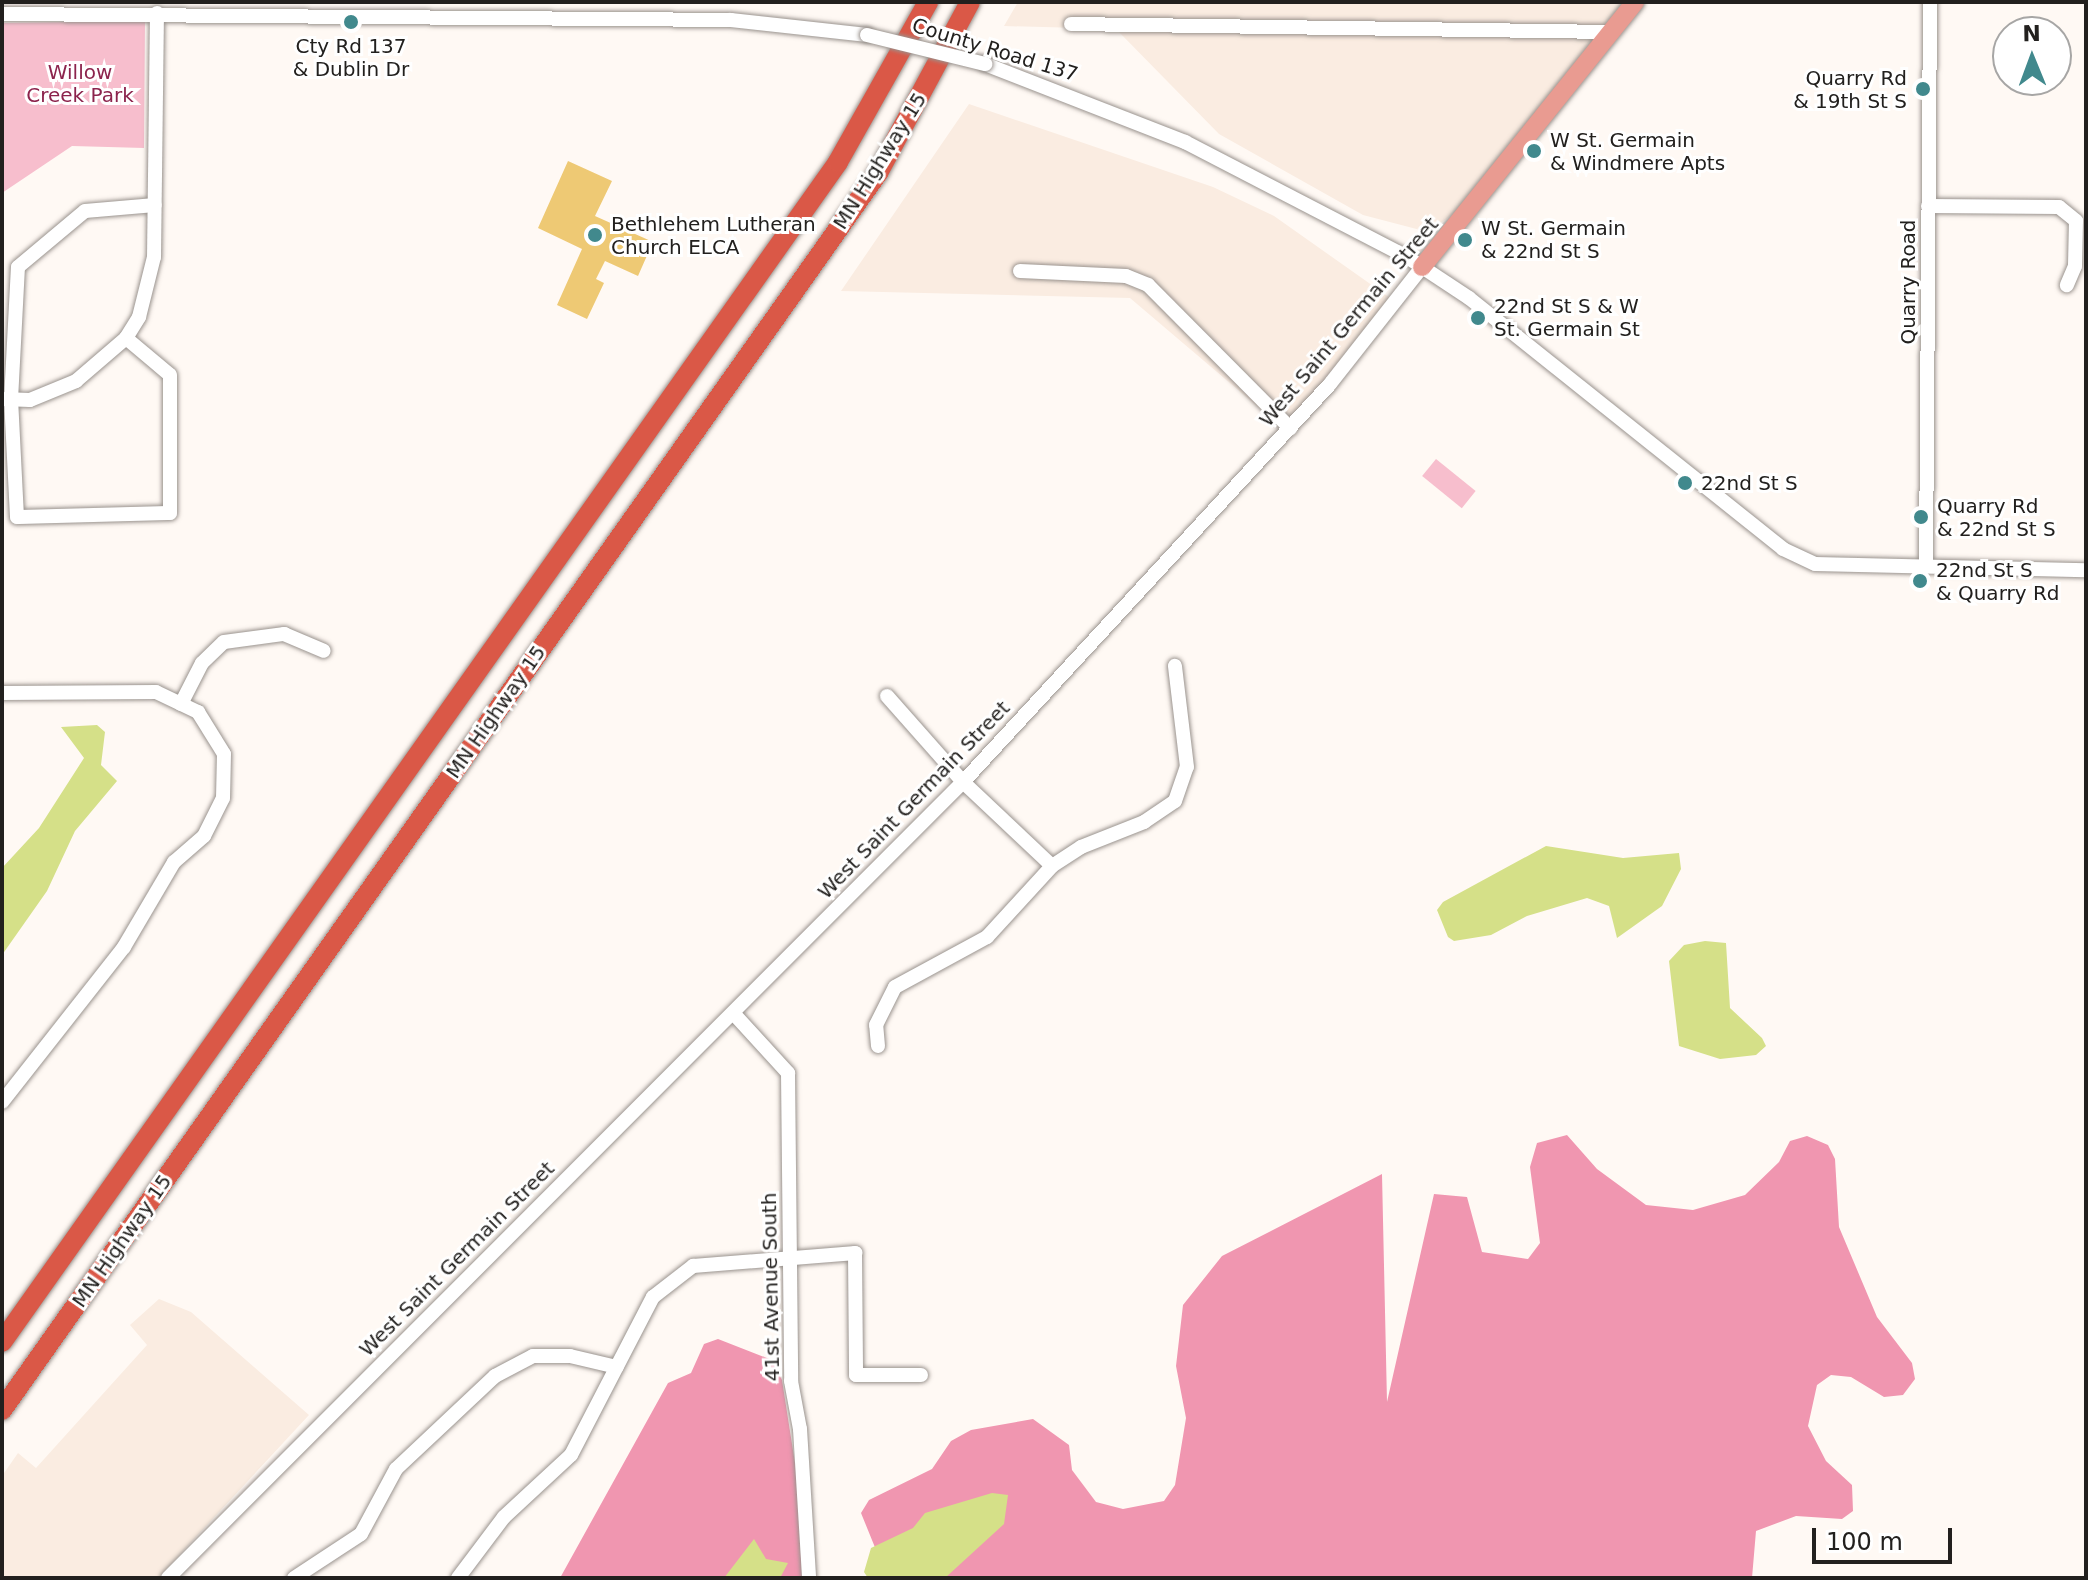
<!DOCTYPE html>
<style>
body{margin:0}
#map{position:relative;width:2088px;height:1580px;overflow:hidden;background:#fff9f4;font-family:"DejaVu Sans",sans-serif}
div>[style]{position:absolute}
.built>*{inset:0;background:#faece1}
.green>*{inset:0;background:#f7becd;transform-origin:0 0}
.forest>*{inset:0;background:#f096b0}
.water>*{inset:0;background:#d5e088}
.building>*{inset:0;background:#eec974}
.roads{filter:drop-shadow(0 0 2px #9a938e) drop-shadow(0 0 2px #9a938e)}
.minor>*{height:14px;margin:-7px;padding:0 7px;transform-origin:7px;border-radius:7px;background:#fff}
.major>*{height:18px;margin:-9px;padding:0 9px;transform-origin:9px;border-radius:9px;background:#e99b91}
.highway>*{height:20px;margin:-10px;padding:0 10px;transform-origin:10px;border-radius:10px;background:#da5847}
.bridges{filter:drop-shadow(0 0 2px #9a938e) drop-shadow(0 0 2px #9a938e)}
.minor-bridge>*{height:14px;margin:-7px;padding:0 7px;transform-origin:7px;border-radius:7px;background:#fff}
.dots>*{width:22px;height:22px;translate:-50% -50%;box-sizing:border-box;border:4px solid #fff;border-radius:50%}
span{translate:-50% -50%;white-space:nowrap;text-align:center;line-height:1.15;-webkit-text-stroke:6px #fff;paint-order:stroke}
.poi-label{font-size:20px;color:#22201e}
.right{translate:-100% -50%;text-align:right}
.left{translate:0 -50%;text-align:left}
.street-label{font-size:20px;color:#22201e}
.park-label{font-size:20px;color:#8c244d}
.frame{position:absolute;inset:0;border:4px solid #22201e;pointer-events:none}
.north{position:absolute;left:1992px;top:16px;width:80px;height:80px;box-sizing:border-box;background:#fff;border:2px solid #a7a6a5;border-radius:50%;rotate:359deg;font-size:22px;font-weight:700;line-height:32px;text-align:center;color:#22201e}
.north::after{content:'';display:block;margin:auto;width:28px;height:36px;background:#41898d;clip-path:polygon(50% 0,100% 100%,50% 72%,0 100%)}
.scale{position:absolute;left:1812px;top:1528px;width:140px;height:36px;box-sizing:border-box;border:4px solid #22201e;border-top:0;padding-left:10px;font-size:24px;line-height:28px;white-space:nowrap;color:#22201e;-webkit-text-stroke:6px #fff;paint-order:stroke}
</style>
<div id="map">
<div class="built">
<div style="clip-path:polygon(1018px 2px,1624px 2px,1460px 209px,1428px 232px,1363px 215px,1219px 134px,1116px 29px,1004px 26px)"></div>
<div style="clip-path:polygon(969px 104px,1213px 187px,1274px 216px,1393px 300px,1284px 429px,1130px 298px,841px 291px)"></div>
<div style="clip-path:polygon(159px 1299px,191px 1312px,309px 1415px,158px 1578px,2px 1578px,2px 1476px,18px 1453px,36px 1468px,147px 1345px,130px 1325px)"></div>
</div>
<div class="green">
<div style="clip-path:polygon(145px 21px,144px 148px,72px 146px,2px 193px,2px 23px)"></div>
<div style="left:1436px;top:459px;width:51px;height:22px;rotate:39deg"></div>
</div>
<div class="forest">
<div style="clip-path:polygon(1567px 1135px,1597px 1169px,1646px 1205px,1693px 1210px,1745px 1195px,1779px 1162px,1790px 1141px,1807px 1136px,1828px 1145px,1835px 1159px,1839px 1227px,1877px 1317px,1912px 1363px,1915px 1379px,1903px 1395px,1884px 1397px,1851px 1377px,1831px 1375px,1817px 1385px,1808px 1426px,1826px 1461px,1852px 1485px,1853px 1511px,1842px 1519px,1796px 1516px,1756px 1531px,1752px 1578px,890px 1578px,885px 1572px,861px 1513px,869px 1500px,932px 1469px,951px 1441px,971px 1430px,1033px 1419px,1069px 1445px,1072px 1470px,1096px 1502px,1123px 1509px,1164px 1501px,1175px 1485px,1186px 1418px,1176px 1366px,1183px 1305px,1222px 1256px,1382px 1174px,1387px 1402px,1434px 1194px,1467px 1197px,1482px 1252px,1528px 1259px,1540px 1243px,1530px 1167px,1537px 1143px)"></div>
<div style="clip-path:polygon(718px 1339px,772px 1360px,782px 1380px,797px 1476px,802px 1578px,560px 1578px,668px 1383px,691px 1373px,704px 1344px)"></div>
</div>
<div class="water">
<div style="clip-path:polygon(97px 725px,105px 732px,101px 765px,117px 781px,75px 831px,47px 891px,2px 955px,2px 868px,39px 828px,84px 758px,61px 727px)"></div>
<div style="clip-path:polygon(1546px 846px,1623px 858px,1679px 853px,1681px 869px,1662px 906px,1617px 938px,1609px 906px,1587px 898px,1527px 916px,1491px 935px,1454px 941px,1448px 937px,1437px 910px,1443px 902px)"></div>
<div style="clip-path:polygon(1705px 941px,1726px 943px,1730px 1008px,1762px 1038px,1766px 1046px,1756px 1055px,1720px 1059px,1679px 1046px,1669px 961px,1684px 945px)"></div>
<div style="clip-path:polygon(992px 1493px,1008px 1495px,1004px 1524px,945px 1578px,868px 1578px,864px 1572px,871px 1548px,913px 1528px,925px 1513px)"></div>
<div style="clip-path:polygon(754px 1539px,766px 1559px,788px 1563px,780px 1578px,724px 1578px)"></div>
</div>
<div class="building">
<div style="clip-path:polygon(568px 161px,612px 181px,595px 216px,653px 242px,638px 276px,605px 261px,596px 279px,604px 283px,587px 319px,557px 305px,582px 249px,538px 228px)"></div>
</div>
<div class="roads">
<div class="minor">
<div style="left:2px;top:14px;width:729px;rotate:0.47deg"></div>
<div style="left:731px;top:20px;width:137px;rotate:6.3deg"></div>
<div style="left:1071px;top:24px;width:541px;rotate:0.85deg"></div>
<div style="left:985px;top:64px;width:215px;rotate:21.3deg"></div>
<div style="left:1185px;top:142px;width:250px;rotate:27.4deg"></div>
<div style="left:1407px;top:257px;width:74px;rotate:33.5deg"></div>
<div style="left:1469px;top:298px;width:402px;rotate:38.6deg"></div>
<div style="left:1783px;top:549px;width:35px;rotate:25deg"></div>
<div style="left:1815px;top:564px;width:271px;rotate:1.3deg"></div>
<div style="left:1928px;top:206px;width:131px;rotate:0.4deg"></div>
<div style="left:2059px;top:207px;width:22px;rotate:39deg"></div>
<div style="left:2076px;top:221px;width:45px;rotate:91.3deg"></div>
<div style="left:2075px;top:266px;width:21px;rotate:113deg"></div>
<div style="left:1020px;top:271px;width:106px;rotate:2.7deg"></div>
<div style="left:1126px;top:276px;width:24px;rotate:22deg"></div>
<div style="left:1148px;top:285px;width:202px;rotate:45.2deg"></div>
<div style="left:126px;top:338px;width:57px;rotate:40.1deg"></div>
<div style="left:170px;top:375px;width:138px;rotate:90deg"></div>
<div style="left:170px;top:513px;width:153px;rotate:178.5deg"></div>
<div style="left:17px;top:517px;width:117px;rotate:-92.9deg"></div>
<div style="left:11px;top:400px;width:133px;rotate:-87deg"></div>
<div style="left:18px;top:267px;width:87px;rotate:-39.9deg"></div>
<div style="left:85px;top:211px;width:70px;rotate:-4.9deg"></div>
<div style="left:2px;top:399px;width:28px;rotate:2deg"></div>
<div style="left:30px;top:400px;width:50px;rotate:-22.4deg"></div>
<div style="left:76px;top:381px;width:66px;rotate:-40.7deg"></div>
<div style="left:126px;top:338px;width:25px;rotate:-58deg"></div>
<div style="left:139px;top:317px;width:62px;rotate:-76deg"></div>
<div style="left:154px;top:257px;width:244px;rotate:-89.3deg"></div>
<div style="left:1926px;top:563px;width:561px;rotate:-89.59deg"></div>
<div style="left:2px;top:693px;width:154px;rotate:-0.4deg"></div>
<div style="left:156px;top:692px;width:47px;rotate:25.5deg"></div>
<div style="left:198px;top:712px;width:49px;rotate:58.2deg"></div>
<div style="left:224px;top:754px;width:44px;rotate:91.3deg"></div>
<div style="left:223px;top:798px;width:42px;rotate:116.6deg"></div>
<div style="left:204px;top:836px;width:40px;rotate:139deg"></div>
<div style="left:174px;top:862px;width:99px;rotate:120.5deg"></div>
<div style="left:124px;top:947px;width:197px;rotate:128.2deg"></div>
<div style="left:887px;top:696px;width:115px;rotate:48.5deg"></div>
<div style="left:963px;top:782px;width:122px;rotate:43.3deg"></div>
<div style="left:181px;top:704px;width:46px;rotate:-62.9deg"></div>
<div style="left:202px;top:663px;width:30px;rotate:-44deg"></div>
<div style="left:224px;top:642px;width:61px;rotate:-7.6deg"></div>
<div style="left:284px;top:634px;width:43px;rotate:23deg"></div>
<div style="left:735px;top:1015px;width:79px;rotate:47.6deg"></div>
<div style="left:788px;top:1073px;width:308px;rotate:89.4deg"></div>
<div style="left:791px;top:1381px;width:49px;rotate:79.4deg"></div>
<div style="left:800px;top:1429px;width:149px;rotate:86.5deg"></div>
<div style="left:878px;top:1046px;width:21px;rotate:-95deg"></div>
<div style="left:876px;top:1025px;width:42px;rotate:-63.4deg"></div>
<div style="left:895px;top:987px;width:105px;rotate:-28.5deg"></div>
<div style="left:987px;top:937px;width:96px;rotate:-47.5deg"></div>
<div style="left:1052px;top:866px;width:35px;rotate:-33deg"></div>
<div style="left:1081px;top:847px;width:68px;rotate:-21.6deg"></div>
<div style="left:1144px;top:822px;width:37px;rotate:-34deg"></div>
<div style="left:1175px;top:801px;width:36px;rotate:-71deg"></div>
<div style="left:1187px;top:767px;width:102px;rotate:-96.8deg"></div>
<div style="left:168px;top:1578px;width:1125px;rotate:-45.04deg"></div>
<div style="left:963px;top:782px;width:541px;rotate:-47.32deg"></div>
<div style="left:1330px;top:384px;width:149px;rotate:-51.8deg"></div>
<div style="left:294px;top:1578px;width:80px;rotate:-33.3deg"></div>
<div style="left:361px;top:1534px;width:74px;rotate:-61.7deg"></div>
<div style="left:396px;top:1469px;width:136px;rotate:-43.2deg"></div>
<div style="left:495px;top:1376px;width:43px;rotate:-27.8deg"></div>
<div style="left:533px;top:1356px;width:37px"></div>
<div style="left:570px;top:1356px;width:48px;rotate:13.2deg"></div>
<div style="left:458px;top:1578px;width:76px;rotate:-53deg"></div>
<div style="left:504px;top:1517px;width:91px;rotate:-42.8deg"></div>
<div style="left:571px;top:1455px;width:178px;rotate:-62.6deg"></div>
<div style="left:653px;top:1297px;width:51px;rotate:-37.8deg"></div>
<div style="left:693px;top:1266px;width:163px;rotate:-4.6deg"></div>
<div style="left:855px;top:1253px;width:122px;rotate:89.5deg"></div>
<div style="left:856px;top:1375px;width:65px"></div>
</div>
<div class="major">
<div style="left:1422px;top:267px;width:340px;rotate:-51.2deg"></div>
</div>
<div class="highway">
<div style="left:2px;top:1342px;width:1446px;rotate:-54.68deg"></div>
<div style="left:838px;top:162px;width:184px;rotate:-60.6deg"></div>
<div style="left:2px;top:1410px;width:1516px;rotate:-54.7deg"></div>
<div style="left:878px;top:173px;width:194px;rotate:-61.7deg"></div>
</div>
</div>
<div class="bridges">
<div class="minor-bridge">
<div style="left:867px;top:35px;width:122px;rotate:13.8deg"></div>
</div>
</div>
<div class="dots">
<div style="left:351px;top:22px;background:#41898d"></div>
<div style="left:1923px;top:89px;background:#41898d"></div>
<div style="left:1534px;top:151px;background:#41898d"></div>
<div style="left:595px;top:235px;background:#41898d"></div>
<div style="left:1465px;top:240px;background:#41898d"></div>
<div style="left:1478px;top:318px;background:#41898d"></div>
<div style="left:1685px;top:483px;background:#41898d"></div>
<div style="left:1921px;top:517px;background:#41898d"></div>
<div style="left:1920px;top:581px;background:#41898d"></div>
</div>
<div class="poi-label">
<span style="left:351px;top:58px">Cty Rd 137<br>&amp; Dublin Dr</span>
<span class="right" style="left:1907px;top:90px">Quarry Rd<br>&amp; 19th St S</span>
<span class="left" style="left:1550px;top:152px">W St. Germain<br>&amp; Windmere Apts</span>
<span class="left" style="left:611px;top:236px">Bethlehem Lutheran<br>Church ELCA</span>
<span class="left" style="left:1481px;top:240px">W St. Germain<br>&amp; 22nd St S</span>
<span class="left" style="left:1494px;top:318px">22nd St S &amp; W<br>St. Germain St</span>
<span class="left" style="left:1701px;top:483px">22nd St S</span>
<span class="left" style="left:1937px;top:518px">Quarry Rd<br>&amp; 22nd St S</span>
<span class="left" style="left:1936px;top:582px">22nd St S<br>&amp; Quarry Rd</span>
</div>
<div class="street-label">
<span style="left:995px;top:50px;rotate:17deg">County Road 137</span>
<span style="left:880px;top:161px;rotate:-58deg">MN Highway 15</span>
<span style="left:1908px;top:282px;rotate:-90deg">Quarry Road</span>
<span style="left:1349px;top:322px;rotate:-50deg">West Saint Germain Street</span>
<span style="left:496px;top:712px;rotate:-55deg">MN Highway 15</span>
<span style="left:914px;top:800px;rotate:-46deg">West Saint Germain Street</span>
<span style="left:122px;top:1241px;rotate:-55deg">MN Highway 15</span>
<span style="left:457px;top:1259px;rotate:-45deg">West Saint Germain Street</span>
<span style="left:771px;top:1287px;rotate:-91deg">41st Avenue South</span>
</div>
<div class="park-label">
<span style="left:80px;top:84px">Willow<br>Creek Park</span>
</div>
<div class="frame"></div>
<div class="north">N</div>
<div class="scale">100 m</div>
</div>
